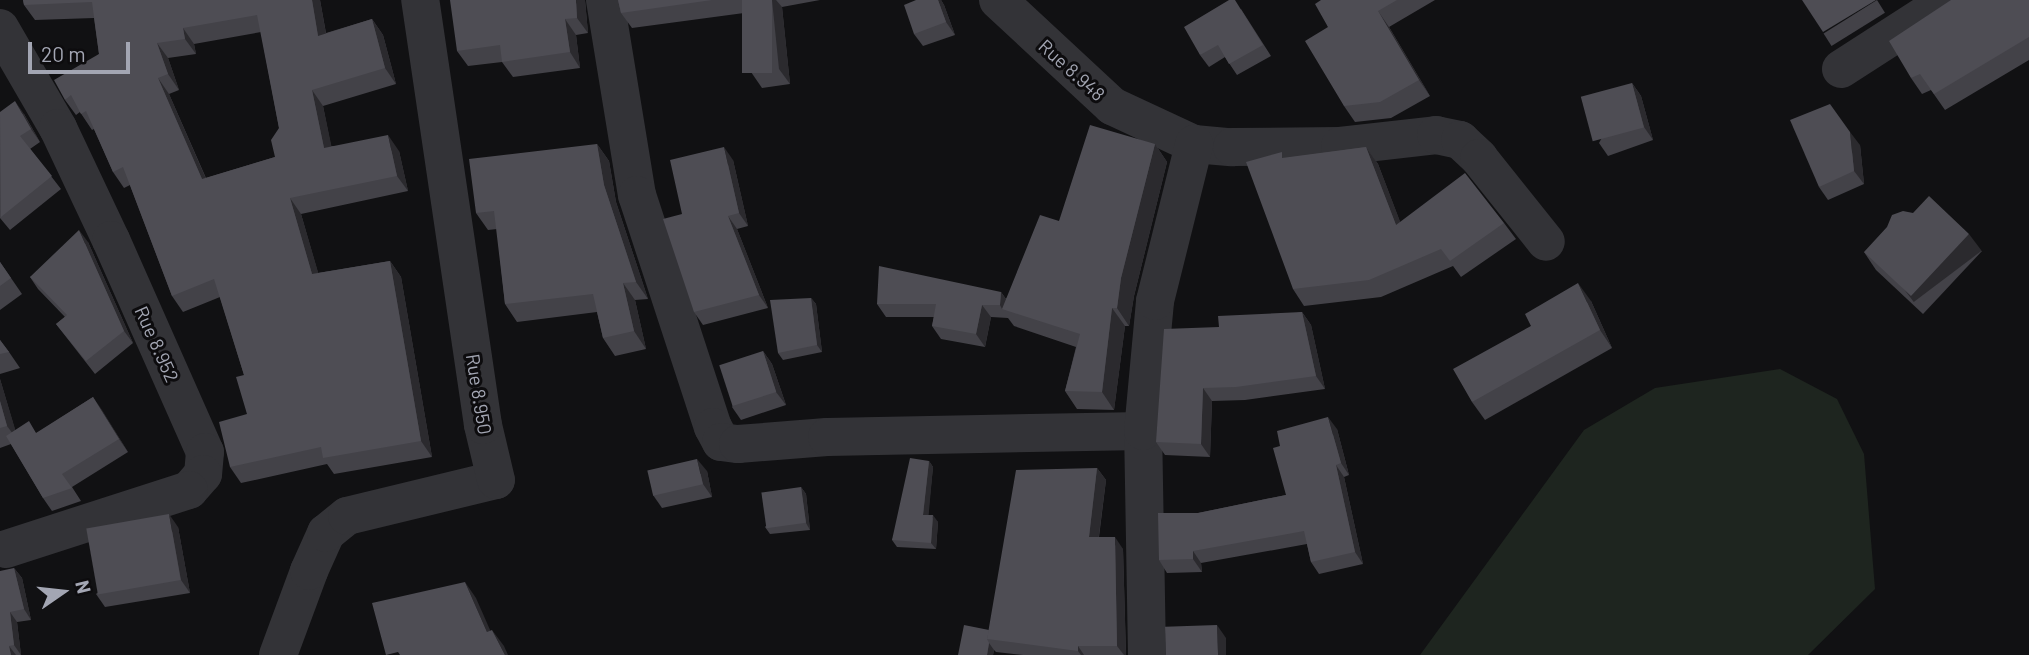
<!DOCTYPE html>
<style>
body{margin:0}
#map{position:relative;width:2029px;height:655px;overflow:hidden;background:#111113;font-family:Barlow,sans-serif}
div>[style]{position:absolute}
.green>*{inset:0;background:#1e251f}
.minor>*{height:38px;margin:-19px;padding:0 19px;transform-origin:19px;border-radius:19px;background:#333337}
.wall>*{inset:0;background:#434248;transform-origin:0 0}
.shaded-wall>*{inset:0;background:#2b2a2e;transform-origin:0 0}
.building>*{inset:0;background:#4e4d54;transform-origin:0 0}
span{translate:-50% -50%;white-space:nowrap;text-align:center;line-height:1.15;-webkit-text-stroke:6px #0d0c0e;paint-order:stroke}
.street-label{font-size:19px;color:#a3a6b3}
.north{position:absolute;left:28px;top:557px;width:70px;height:70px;-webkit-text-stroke:5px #0d0c0e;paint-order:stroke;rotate:76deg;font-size:19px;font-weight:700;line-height:28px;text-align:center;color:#a3a6b3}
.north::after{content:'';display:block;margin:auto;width:24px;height:32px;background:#a3a6b3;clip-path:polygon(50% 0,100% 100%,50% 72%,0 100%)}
.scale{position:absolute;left:28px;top:42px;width:102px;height:32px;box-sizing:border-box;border:4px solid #a3a6b3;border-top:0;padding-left:9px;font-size:21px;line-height:24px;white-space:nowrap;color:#a3a6b3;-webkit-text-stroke:5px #0d0c0e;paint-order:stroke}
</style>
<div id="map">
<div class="green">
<div style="clip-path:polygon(1780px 369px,1837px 399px,1864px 454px,1875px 589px,1808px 655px,1420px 655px,1584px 430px,1655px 388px)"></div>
</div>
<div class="minor">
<div style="left:605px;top:0;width:198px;rotate:80.7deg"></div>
<div style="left:637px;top:195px;width:244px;rotate:71.9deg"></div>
<div style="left:713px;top:427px;width:17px;rotate:62deg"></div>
<div style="left:721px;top:442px;width:17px;rotate:7deg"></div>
<div style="left:738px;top:444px;width:89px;rotate:-4.5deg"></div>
<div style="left:827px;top:437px;width:316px;rotate:-1.1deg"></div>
<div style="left:998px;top:0;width:156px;rotate:42.9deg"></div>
<div style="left:1112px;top:106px;width:90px;rotate:24.9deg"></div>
<div style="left:1194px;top:144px;width:38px;rotate:5deg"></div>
<div style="left:1232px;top:147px;width:108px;rotate:-0.5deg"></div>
<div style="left:1340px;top:146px;width:97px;rotate:-6.5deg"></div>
<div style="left:1436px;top:135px;width:25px;rotate:12deg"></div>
<div style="left:1460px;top:140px;width:26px;rotate:43deg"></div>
<div style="left:1479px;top:158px;width:107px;rotate:51.4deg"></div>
<div style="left:0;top:28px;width:116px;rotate:59.9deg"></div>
<div style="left:58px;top:128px;width:124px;rotate:64.7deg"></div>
<div style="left:111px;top:240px;width:232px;rotate:66.1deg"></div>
<div style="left:205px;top:452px;width:22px;rotate:95deg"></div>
<div style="left:203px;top:474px;width:21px;rotate:131deg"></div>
<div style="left:189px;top:490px;width:192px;rotate:162.1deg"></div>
<div style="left:1841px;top:69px;width:127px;rotate:-32.8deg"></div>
<div style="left:278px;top:655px;width:90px;rotate:-69.7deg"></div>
<div style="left:309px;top:571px;width:42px;rotate:-65.9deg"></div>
<div style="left:326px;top:533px;width:27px;rotate:-39deg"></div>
<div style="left:347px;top:516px;width:153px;rotate:-13.6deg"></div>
<div style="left:496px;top:480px;width:57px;rotate:-103.3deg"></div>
<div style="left:483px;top:425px;width:430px;rotate:-98.4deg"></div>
<div style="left:1147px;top:655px;width:224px;rotate:-91deg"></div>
<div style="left:1143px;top:431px;width:131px;rotate:-84.7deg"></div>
<div style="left:1155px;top:301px;width:162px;rotate:-76deg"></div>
</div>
<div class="wall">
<div style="clip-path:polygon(evenodd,23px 0,320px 0,326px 33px,372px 19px,383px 35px,396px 84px,323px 106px,331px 146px,399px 151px,408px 191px,301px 214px,318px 273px,390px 261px,401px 277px,432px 457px,334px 474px,327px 464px,241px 483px,230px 467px,247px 414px,244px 375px,220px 297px,183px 312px,172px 296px,130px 185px,124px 188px,113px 172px,94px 129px,92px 130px,80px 112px,76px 115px,65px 100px,99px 54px,94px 18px,35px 20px,24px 5px,23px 0,261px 32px,279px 128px,275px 157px,206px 178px,169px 94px,179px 90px,168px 58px,196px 54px,194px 44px,261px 32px)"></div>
<div style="clip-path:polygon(585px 0,588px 33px,576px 35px,580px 68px,513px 77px,502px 62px,468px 66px,457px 51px)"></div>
<div style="clip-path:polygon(618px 0,820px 0,782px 7px,790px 84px,762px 88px,751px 72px,744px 13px,632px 28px,621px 13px)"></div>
<div style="clip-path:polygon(916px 0,941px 0,944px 5px,955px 35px,923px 46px,914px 34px)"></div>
<div style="clip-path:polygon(1321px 0,1435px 0,1389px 27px,1430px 96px,1391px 118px,1355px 122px,1344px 106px,1328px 27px)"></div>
<div style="left:1877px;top:0;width:15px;height:63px;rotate:58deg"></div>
<div style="clip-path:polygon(2029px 0,2029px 60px,1945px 110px,1931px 90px,1922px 94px,1911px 78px,1949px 2px)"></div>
<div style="clip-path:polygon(1241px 9px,1271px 56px,1237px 75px,1225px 57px,1209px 67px,1200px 55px)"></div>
<div style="clip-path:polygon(1632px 83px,1641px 96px,1653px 140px,1608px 156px,1599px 143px)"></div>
<div style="clip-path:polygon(0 112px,24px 114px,40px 142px,30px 149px,61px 189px,10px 230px,0 218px)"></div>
<div style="clip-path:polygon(597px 144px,609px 161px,616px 202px,648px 299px,635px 300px,646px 349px,615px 356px,603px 338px,597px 312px,517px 322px,505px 304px,497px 229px,488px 230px,476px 213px)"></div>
<div style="clip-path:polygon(1155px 144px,1167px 162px,1134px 296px,1129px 326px,1125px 326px,1114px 410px,1077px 409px,1065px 391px,1076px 347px,1014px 326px,1008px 318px,991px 317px,985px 347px,941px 339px,932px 326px,934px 317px,886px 317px,877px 304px,1001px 292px,1006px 299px,1059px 221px)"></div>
<div style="clip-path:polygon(1860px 145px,1864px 184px,1828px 200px,1819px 187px)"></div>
<div style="clip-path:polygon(1366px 147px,1378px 164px,1400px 222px,1504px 223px,1516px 239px,1461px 277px,1453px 266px,1381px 297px,1304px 306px,1293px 289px,1286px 158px)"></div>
<div style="clip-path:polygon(733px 160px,748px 226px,737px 229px,768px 308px,703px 325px,694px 312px,682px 214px)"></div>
<div style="clip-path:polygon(88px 242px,133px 343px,95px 374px,56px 324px,65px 317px,38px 289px,30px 277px)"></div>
<div style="clip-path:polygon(1982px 251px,1923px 314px,1876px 270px,1864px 252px)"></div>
<div style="clip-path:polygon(0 262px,22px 294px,0 310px)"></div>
<div style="clip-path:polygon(811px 298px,816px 304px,822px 352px,783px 360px,778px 353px)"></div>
<div style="clip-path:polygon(1591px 301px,1612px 348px,1485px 420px,1472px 402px,1531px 326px)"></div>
<div style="clip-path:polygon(1302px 312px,1311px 325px,1325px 389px,1245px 400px,1212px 401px,1210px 457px,1165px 455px,1156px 442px,1219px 327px)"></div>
<div style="clip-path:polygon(0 340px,9px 352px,20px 368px,0 374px)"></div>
<div style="clip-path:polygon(763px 351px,772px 364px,786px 405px,741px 420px,732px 407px)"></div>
<div style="clip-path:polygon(0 379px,15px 430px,37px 433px,93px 397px,128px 452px,72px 487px,81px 501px,52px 511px,43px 498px,11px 444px,0 448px)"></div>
<div style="clip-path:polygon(1337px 429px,1349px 475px,1344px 477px,1363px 564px,1319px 574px,1311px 562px,1307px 544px,1201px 563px,1202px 572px,1167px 573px,1159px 560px,1198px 513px,1286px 495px)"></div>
<div style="clip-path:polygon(929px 461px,933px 467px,928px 515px,938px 522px,936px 549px,897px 547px,892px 540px)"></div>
<div style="clip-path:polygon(1097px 468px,1106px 480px,1099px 537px,1123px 549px,1126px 655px,1023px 655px,996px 652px,994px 650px,993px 655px,958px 655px,989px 630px)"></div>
<div style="clip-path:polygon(707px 471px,712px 497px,662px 508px,653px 495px)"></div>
<div style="clip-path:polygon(801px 487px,806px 494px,810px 530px,770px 534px,765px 527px)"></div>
<div style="clip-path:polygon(178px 527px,190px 593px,105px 607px,96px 594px)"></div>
<div style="clip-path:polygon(14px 568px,22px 578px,31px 620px,17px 622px,21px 655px,0 655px)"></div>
</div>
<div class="shaded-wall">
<div style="clip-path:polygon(312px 0,320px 0,329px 51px,318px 36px)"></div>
<div style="clip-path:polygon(576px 0,585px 0,588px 33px,577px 18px)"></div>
<div style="clip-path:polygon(772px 0,776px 0,782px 7px,790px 84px,779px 69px)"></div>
<div style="clip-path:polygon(938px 0,941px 0,944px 5px,955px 35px,946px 22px)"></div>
<div style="clip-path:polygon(1378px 11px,1389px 27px,1430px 96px,1419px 80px)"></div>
<div style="clip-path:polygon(372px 19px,383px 35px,396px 84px,385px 68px)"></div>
<div style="clip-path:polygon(565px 19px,576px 35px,580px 68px,570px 52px)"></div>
<div style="clip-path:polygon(183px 28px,194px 44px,196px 54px,185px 39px)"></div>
<div style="clip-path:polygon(157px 43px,168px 58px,179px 90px,168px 74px)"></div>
<div style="clip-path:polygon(158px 78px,169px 94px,213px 195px,202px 179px)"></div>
<div style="clip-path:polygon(1632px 83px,1641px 96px,1653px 140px,1644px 127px)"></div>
<div style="clip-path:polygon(312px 90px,323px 106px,335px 163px,324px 148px)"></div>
<div style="clip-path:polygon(15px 101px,24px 114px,40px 142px,31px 129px)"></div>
<div style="clip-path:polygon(1850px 132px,1860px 145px,1864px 184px,1854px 171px)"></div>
<div style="clip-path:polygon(388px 135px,399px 151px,408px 191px,397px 176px)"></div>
<div style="clip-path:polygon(597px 144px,609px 161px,616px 202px,648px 299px,636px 282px,604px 185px)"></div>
<div style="clip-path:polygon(1155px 144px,1167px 162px,1134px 296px,1129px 326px,1117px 308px,1121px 278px)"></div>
<div style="clip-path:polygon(724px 147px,733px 160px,748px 226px,739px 213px)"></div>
<div style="clip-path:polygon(1366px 147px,1378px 164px,1408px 242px,1396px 225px)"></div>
<div style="clip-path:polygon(290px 198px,301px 214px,323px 289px,312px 274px)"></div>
<div style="clip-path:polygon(728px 216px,737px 229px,768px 308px,759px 295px)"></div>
<div style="clip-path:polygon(79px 230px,88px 242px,133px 343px,124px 331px)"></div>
<div style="left:1969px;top:234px;width:21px;height:85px;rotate:53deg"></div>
<div style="clip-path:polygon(390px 261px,401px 277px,432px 457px,421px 441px)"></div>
<div style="clip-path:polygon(623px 283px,635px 300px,646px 349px,634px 331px)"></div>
<div style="clip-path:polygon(1578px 283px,1591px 301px,1612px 348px,1600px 330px)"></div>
<div style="clip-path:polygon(1001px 292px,1010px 305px,1002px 309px,1000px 305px)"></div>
<div style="clip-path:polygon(811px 298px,816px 304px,822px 352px,817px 345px)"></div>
<div style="clip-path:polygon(982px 305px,991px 317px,985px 347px,976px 334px)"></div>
<div style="clip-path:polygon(1112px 308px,1125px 326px,1114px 410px,1102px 392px)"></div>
<div style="clip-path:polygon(1302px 312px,1311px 325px,1325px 389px,1316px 376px)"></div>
<div style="clip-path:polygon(763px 351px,772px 364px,786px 405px,776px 392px)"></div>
<div style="clip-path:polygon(0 379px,19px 442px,7px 426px,0 401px)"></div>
<div style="clip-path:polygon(1203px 388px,1212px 401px,1210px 457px,1201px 444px)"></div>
<div style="clip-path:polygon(93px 397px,102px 410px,128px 452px,119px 439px)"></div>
<div style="clip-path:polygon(1328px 417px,1337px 429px,1349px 475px,1341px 463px)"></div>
<div style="clip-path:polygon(697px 459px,707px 471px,712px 497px,703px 484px)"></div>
<div style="clip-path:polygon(929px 461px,933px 467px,928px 522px,923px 515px)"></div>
<div style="clip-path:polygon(1336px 465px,1344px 477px,1363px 564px,1355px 552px)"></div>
<div style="clip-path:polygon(1097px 468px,1106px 480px,1097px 550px,1089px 537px)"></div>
<div style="clip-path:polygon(801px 487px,806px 494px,810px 530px,806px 523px)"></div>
<div style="clip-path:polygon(169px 514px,178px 527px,190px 593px,181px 580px)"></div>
<div style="clip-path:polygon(933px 515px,938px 522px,936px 549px,931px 543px)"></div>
<div style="clip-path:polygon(1115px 537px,1123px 549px,1126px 655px,1124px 655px,1117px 646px)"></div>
<div style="clip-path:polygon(1193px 551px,1201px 563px,1202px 572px,1193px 559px)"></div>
<div style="clip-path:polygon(14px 568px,22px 578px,31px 620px,24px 609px)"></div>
<div style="clip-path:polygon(465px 582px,476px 598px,498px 648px,487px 632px)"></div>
<div style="clip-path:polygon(10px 612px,17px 622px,21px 655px,14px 645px)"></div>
<div style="clip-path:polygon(1217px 625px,1226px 638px,1226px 655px,1218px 655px)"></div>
<div style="clip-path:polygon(492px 630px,504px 646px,508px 655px,505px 655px)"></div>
<div style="clip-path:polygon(989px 643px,994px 650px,993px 655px,987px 655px)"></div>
<div style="clip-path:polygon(9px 646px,16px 655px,11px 655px)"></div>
<div style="clip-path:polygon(1078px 646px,1084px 655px,1081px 655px,1078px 651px)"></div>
</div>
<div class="building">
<div style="clip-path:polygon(evenodd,23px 0,312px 0,318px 36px,372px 19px,385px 68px,312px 90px,324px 148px,388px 135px,397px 176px,290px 198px,312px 274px,390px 261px,421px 441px,323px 458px,321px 447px,230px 467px,219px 422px,247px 414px,236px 377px,244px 375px,214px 279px,172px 296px,123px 167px,113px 172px,86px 111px,81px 114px,71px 95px,65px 100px,54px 80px,99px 54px,92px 2px,24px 5px,23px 0,257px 15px,279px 128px,271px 140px,275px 157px,202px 179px,158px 78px,168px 74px,157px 43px,185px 39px,183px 28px,257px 15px)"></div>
<div style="clip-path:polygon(450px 0,576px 0,577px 18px,565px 19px,570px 52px,502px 62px,500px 45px,457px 51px)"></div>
<div style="clip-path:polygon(618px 0,712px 0,621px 13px)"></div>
<div style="left:742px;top:0;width:30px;height:73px"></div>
<div style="clip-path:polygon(916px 0,938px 0,946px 22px,914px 34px,904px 5px)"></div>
<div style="clip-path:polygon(1229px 0,1235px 0,1263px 45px,1229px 64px,1218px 45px,1200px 55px,1184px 27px)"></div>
<div style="clip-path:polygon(1321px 0,1397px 0,1378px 11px,1419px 80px,1380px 102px,1344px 106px,1305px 41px,1328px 27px,1315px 4px)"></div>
<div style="clip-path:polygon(1802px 0,1876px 0,1823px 32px)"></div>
<div style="clip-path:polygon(1951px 0,2029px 0,2029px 37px,1934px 94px,1920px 74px,1911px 78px,1889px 41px)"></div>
<div style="left:1632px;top:83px;width:46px;height:53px;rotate:75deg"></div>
<div style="clip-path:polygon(15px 101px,31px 129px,20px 136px,52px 176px,1px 217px,0 112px)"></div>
<div style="clip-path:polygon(1830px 104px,1850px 132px,1854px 171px,1819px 187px,1790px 120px)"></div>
<div style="clip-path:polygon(1090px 125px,1155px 144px,1121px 278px,1117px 308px,1112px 308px,1102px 392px,1065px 391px,1080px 334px,1002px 309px,1040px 215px,1059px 221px)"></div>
<div style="clip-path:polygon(597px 144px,604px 185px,636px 282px,623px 283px,634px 331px,603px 338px,593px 294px,505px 304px,494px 211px,476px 213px,469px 159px)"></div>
<div style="clip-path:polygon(724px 147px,739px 213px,728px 216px,759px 295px,694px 312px,663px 219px,682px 214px,670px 160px)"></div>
<div style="clip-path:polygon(1366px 147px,1396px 225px,1465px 173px,1504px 223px,1450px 261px,1441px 249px,1369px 280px,1293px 289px,1246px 162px,1282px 152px,1282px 158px)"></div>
<div style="clip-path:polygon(1929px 196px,1969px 234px,1911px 296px,1864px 252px,1887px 227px,1892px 215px,1903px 211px,1913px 213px)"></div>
<div style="clip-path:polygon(79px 230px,124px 331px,86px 361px,56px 324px,67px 315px,30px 277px)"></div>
<div style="clip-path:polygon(0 262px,11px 278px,0 286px)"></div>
<div style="clip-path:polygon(879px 266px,1001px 292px,1000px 305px,982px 305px,976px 334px,932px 326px,936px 304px,877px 304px)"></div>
<div style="clip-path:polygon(1578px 283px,1600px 330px,1472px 402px,1453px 369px,1531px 326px,1525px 314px)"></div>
<div style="clip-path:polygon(811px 298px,817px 345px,778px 353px,770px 300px)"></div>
<div style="clip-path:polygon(1302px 312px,1316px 376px,1236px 387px,1203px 388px,1201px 444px,1156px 442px,1164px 329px,1219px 327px,1218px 316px)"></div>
<div style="clip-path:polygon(0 340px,9px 352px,0 354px)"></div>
<div style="left:763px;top:351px;width:43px;height:46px;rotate:72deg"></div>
<div style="clip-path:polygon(93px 397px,119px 439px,62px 474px,72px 488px,43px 498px,6px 436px,29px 421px,36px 433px)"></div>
<div style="clip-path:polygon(0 401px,7px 426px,0 428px)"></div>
<div style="clip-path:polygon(1328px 417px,1341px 463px,1336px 465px,1355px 552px,1311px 562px,1304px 531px,1193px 551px,1193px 559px,1159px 560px,1158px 513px,1198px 513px,1286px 495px,1273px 448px,1280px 446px,1277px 431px)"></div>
<div style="clip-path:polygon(910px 458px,929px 461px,923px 515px,933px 515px,931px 543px,892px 540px)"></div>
<div style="left:697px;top:459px;width:26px;height:51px;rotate:77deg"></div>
<div style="clip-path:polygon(1097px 468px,1089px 537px,1115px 537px,1117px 646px,1078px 646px,1078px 651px,987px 639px,1016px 470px)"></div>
<div style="left:801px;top:487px;width:36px;height:40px;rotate:82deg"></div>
<div style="left:169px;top:514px;width:67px;height:84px;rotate:80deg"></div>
<div style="clip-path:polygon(14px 568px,24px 609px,10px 612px,14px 645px,9px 646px,11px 655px,0 655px,0 571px)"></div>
<div style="clip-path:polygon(465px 582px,487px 632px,492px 630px,505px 655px,400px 655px,398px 652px,386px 655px,372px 603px)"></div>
<div style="clip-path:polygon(964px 625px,989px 630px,987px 639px,989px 643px,987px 655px,958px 655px)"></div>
<div style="left:1217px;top:625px;width:30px;height:52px;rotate:88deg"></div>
</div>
<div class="street-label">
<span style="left:1072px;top:70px;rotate:42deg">Rue 8.948</span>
<span style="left:157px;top:344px;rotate:66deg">Rue 8.952</span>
<span style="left:479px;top:394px;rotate:81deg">Rue 8.950</span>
</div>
<div class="north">N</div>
<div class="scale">20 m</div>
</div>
